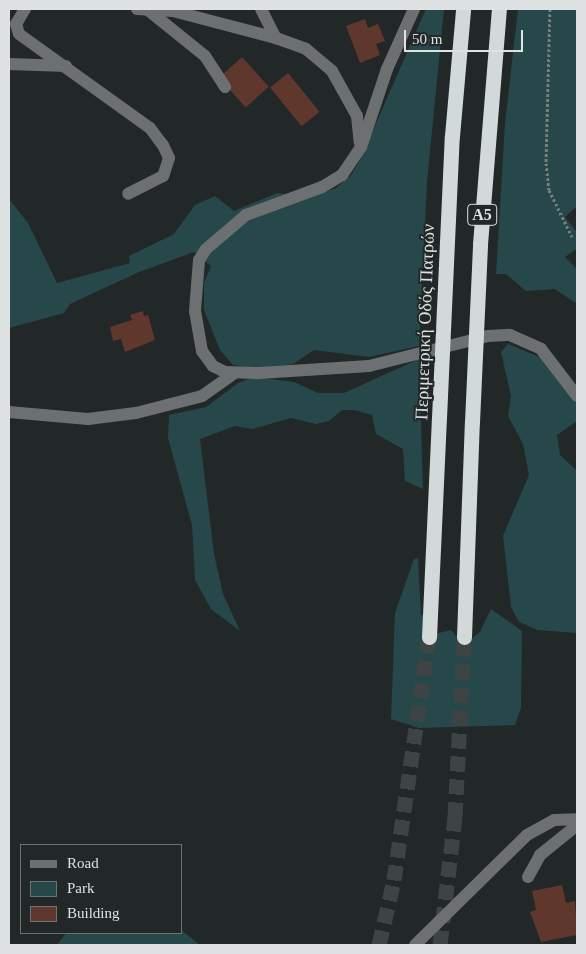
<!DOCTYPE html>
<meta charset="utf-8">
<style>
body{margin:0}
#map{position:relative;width:586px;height:954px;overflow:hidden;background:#222728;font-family:"Times New Roman",serif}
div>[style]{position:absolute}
.green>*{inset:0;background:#27484a}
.building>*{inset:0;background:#60372d;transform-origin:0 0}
.highway-tunnel>*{height:15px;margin-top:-7.5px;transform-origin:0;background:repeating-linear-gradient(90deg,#3e4344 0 15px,transparent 0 23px)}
.path>*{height:3px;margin-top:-1.5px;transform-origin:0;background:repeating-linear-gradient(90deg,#7a7e7f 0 2.5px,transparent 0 5px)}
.minor>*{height:12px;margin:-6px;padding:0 6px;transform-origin:6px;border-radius:6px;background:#6d7070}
.highway>*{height:15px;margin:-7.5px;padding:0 7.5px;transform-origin:7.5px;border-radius:7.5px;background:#d2d9d9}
.highway-bridge>*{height:15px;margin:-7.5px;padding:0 7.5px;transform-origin:7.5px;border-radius:7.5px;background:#d2d9d9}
span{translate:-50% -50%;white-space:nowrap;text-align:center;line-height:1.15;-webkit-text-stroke:4px #222728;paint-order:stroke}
.shield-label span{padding:1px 4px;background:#222728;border:1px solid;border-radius:4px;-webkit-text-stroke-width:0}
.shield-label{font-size:16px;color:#dfe2e2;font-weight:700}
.street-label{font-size:18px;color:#dfe2e2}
.frame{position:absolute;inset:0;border:10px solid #dfe2e2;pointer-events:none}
.legend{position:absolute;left:20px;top:844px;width:162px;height:90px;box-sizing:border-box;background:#222728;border:1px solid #6e7272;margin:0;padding:6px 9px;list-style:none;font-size:15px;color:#dfe2e2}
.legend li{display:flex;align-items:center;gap:10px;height:25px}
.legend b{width:25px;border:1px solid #6e7272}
.scale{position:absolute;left:404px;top:30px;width:119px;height:22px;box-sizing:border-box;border:2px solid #dfe2e2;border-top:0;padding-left:6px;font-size:15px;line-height:18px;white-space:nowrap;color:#dfe2e2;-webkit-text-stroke:4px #222728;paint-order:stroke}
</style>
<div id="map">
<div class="green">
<div style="clip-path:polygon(426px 9px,444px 9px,427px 182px,419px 346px,369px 357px,314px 350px,293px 364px,259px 369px,233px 365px,220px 350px,204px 310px,204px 283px,211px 266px,194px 252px,139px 272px,70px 304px,64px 313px,9px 328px,9px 199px,28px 223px,57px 283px,130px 263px,129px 256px,174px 234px,195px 205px,215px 196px,234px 211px,277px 193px,309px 197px,336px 188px,351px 175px,360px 160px)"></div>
<div style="clip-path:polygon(518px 9px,577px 9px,577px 206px,565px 217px,576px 231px,576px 249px,565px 257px,577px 269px,577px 304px,555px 289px,526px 291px,506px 274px,496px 274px,505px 124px)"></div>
<div style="clip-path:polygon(508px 344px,547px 360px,577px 399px,577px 421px,557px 435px,560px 455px,577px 471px,577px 633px,538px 630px,519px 622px,511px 607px,503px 536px,529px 475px,523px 444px,508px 416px,511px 396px,501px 352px)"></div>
<div style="clip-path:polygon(419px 359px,423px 489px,405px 481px,403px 449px,376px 434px,372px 415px,354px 410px,342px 410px,329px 421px,316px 424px,291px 418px,252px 429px,235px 426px,200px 439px,214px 554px,223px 594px,240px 631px,211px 609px,195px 580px,192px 525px,168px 438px,169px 415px,206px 407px,238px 383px,254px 377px,294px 382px,318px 393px,344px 393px)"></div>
<div style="clip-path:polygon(418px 558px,421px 615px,426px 616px,431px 635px,451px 630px,458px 638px,471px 639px,480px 632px,491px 609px,522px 631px,521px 708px,515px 725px,419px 728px,391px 719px,395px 613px,414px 559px)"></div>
<div style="clip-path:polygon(181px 930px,200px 945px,57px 945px,66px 933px)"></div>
</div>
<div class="building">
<div style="clip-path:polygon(365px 19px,368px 28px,378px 24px,385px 41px,376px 44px,380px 55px,360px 63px,346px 26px)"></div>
<div style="left:242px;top:57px;width:40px;height:31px;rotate:48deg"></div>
<div style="left:288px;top:73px;width:50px;height:23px;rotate:51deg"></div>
<div style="clip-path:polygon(143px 311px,144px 316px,148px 315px,155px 340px,125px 352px,121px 339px,113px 341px,110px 327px,132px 320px,130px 315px)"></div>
<div style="clip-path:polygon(562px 885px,566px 903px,575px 901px,577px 935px,541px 942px,530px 912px,536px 910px,532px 891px)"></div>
</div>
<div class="highway-tunnel">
<div style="left:379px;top:945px;width:67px;rotate:-77deg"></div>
<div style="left:394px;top:880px;width:246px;rotate:-81.8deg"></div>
<div style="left:440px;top:945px;width:129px;rotate:-83.3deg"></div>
<div style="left:455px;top:817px;width:180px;rotate:-87.1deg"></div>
</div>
<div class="path">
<div style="left:550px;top:9px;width:154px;rotate:91.5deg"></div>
<div style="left:546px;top:163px;width:27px;rotate:84deg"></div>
<div style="left:549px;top:190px;width:52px;rotate:63.9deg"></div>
</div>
<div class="minor">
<div style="left:25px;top:9px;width:17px;rotate:121deg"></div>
<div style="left:16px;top:24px;width:10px;rotate:73deg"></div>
<div style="left:19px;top:34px;width:161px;rotate:35.7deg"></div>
<div style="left:150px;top:128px;width:21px;rotate:53deg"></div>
<div style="left:163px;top:145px;width:14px;rotate:65deg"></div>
<div style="left:169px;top:158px;width:19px;rotate:108deg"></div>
<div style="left:163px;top:176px;width:39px;rotate:153deg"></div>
<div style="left:137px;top:9px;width:36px;rotate:3deg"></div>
<div style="left:173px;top:11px;width:106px;rotate:14.7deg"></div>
<div style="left:261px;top:9px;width:33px;rotate:63deg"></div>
<div style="left:276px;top:38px;width:32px;rotate:20deg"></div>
<div style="left:306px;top:49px;width:34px;rotate:40deg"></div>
<div style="left:332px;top:71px;width:51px;rotate:60.9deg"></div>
<div style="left:357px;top:116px;width:27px;rotate:84deg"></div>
<div style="left:414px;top:9px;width:66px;rotate:114.2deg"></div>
<div style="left:387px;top:69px;width:82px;rotate:108.4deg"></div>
<div style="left:361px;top:147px;width:34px;rotate:124deg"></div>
<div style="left:342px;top:175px;width:23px;rotate:149deg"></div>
<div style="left:322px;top:187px;width:81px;rotate:159.8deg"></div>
<div style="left:246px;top:215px;width:52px;rotate:139.6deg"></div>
<div style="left:206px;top:249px;width:13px;rotate:122deg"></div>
<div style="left:199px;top:260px;width:51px;rotate:94.5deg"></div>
<div style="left:195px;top:311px;width:41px;rotate:80.1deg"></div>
<div style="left:202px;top:351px;width:19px;rotate:54deg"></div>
<div style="left:213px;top:366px;width:13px;rotate:27deg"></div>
<div style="left:225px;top:372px;width:34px;rotate:2deg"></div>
<div style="left:259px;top:373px;width:110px;rotate:-3.6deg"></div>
<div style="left:369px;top:366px;width:123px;rotate:-14.1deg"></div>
<div style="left:488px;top:336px;width:22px;rotate:-3deg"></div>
<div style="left:510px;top:335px;width:34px;rotate:24deg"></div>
<div style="left:541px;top:349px;width:59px;rotate:52.5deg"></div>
<div style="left:148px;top:10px;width:73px;rotate:38.9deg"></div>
<div style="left:205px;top:56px;width:37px;rotate:57deg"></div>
<div style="left:9px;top:64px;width:57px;rotate:2deg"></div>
<div style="left:9px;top:412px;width:79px;rotate:5.1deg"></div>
<div style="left:88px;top:419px;width:48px;rotate:-7.1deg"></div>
<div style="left:136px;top:413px;width:68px;rotate:-14.4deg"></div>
<div style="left:202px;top:396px;width:38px;rotate:-35deg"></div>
<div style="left:528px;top:877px;width:25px;rotate:-61deg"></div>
<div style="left:540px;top:855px;width:48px;rotate:-39deg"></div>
<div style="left:415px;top:945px;width:157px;rotate:-44.5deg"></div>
<div style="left:527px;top:835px;width:31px;rotate:-29deg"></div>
<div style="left:554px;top:820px;width:23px;rotate:-2deg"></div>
</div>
<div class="highway">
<div style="left:429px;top:637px;width:219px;rotate:-87.4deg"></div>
<div style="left:464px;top:637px;width:215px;rotate:-87.9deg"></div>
</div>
<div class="highway-bridge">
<div style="left:439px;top:418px;width:282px;rotate:-87.4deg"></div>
<div style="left:452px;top:136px;width:127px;rotate:-85deg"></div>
<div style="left:472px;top:422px;width:178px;rotate:-87.4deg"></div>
<div style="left:480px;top:244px;width:236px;rotate:-85.4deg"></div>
</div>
<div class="shield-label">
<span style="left:482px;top:215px">Α5</span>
</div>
<div class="street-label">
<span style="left:425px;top:322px;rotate:-88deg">Περιμετρική Οδός Πατρών</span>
</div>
<div class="frame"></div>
<ul class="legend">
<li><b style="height:6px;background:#6d7070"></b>Road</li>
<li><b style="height:14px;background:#27484a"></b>Park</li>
<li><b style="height:14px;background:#60372d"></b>Building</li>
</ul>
<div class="scale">50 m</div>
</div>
